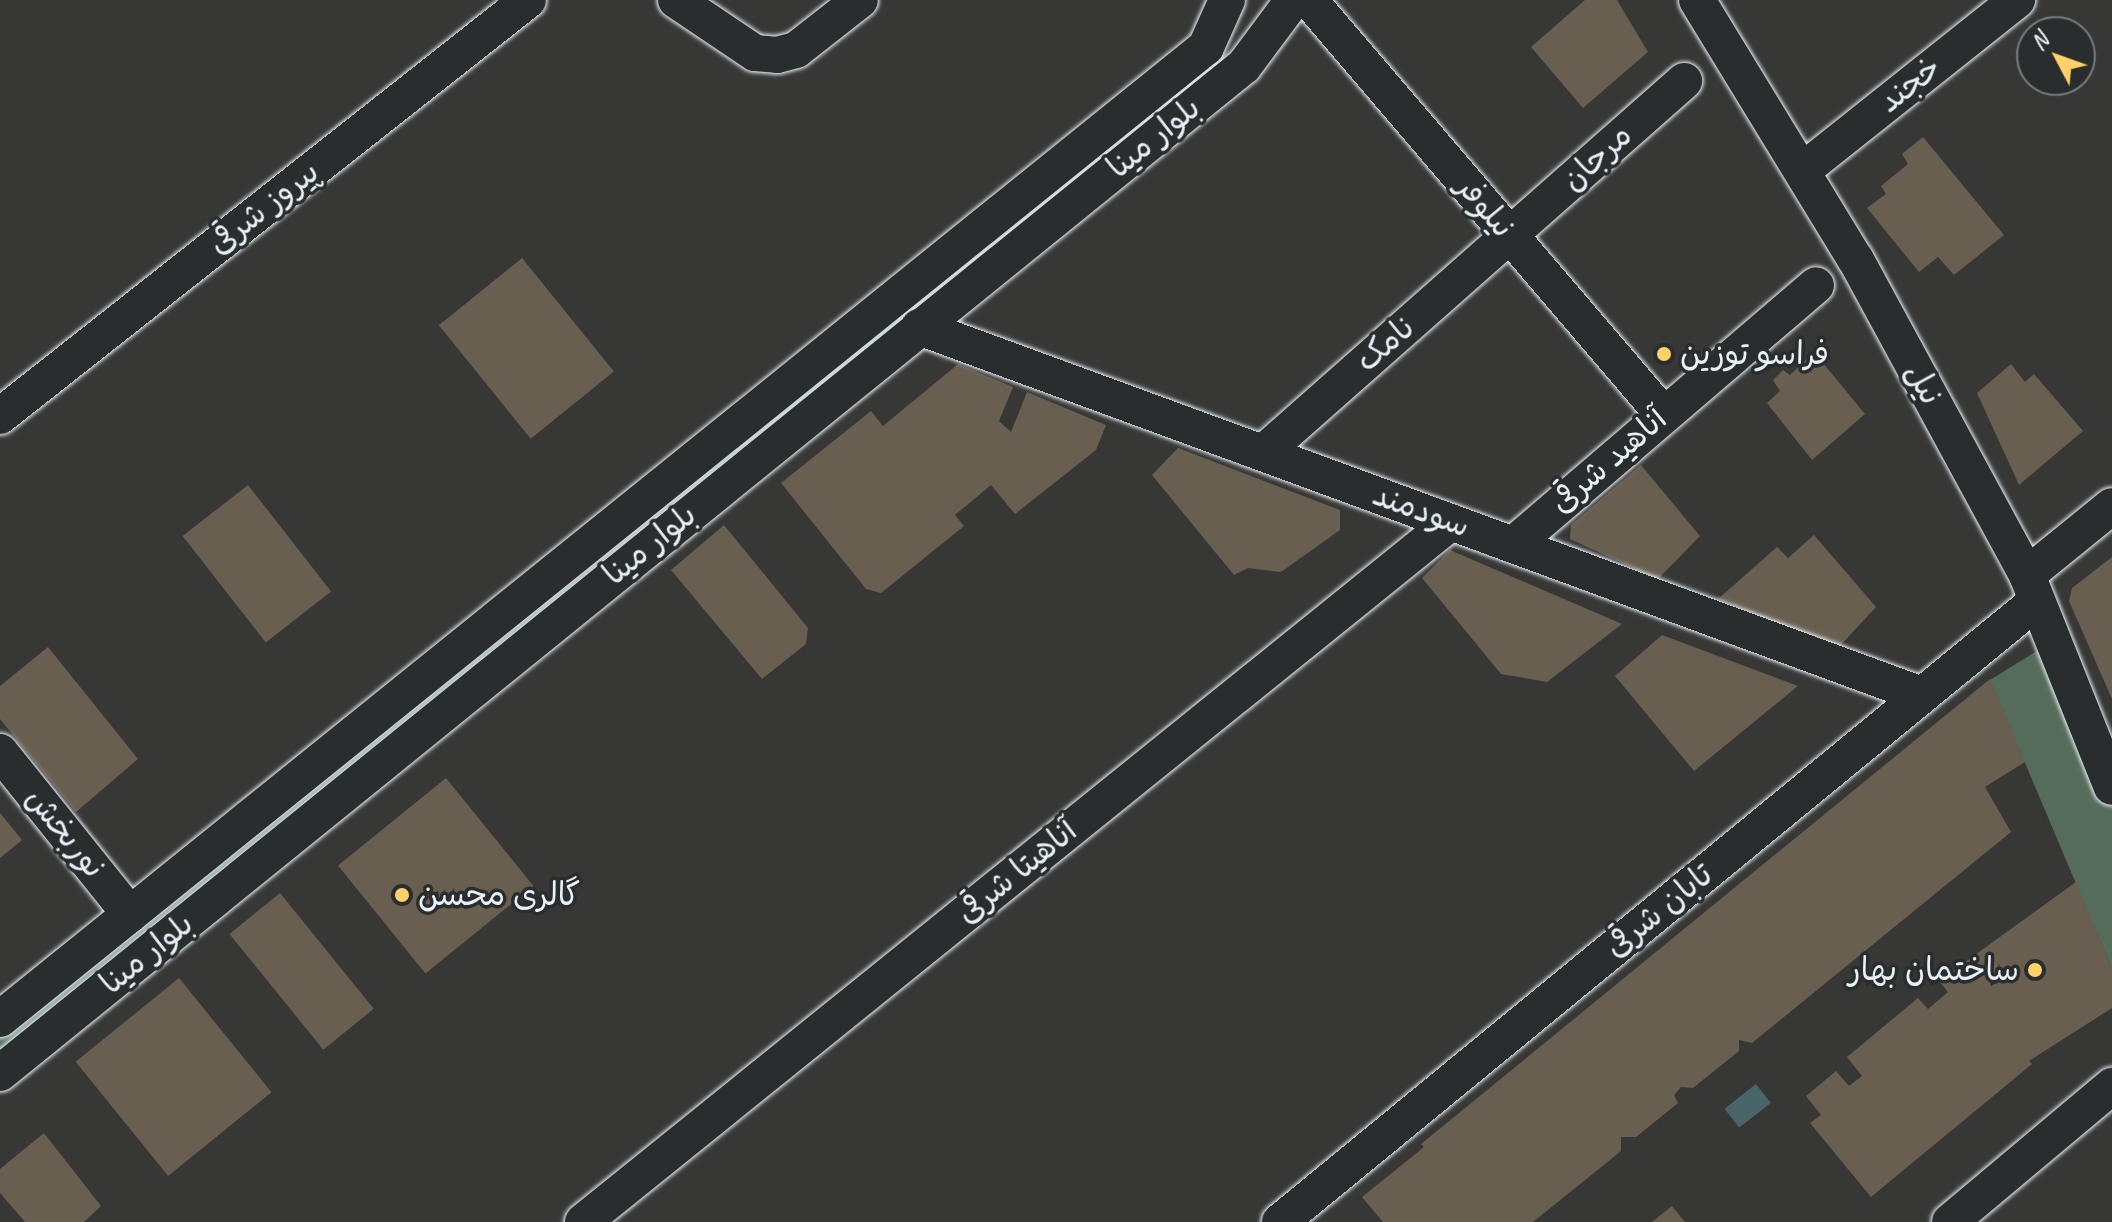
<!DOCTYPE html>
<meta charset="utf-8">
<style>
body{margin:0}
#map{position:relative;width:2112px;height:1222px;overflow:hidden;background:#373735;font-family:Caveat,"Playpen Sans Arabic",sans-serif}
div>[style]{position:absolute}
.green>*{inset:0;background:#546c59}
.water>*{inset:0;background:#48666a;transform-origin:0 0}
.building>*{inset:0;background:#695f50;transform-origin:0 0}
.roads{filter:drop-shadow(0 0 2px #e8f1f8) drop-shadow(0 0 2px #e8f1f8)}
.street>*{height:36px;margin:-18px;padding:0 18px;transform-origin:18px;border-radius:18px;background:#2a2d2e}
.dots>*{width:22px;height:22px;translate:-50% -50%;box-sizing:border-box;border:4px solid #2a2d2e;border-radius:50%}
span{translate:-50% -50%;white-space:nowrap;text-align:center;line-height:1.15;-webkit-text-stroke:7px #2a2d2e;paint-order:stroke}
.street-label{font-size:32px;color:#e8f1f8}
.poi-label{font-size:32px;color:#e8f1f8}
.left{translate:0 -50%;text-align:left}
.right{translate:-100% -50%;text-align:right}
.north{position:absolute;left:2016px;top:16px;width:80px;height:80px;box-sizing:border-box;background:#2a2d2e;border:2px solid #767b7f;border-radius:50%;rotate:311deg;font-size:22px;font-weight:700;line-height:32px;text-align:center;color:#e8f1f8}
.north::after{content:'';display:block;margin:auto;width:28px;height:36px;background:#ffd166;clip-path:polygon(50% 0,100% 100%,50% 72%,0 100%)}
</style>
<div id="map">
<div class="green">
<div style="clip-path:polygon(1210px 71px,0 1057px,0 1032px)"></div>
<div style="clip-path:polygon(2048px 644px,2112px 792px,2112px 969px,1990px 680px)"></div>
</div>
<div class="water">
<div style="left:1756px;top:1084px;width:24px;height:40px;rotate:52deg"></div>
</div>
<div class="building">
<div style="clip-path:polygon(1585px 0,1617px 0,1648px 52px,1583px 108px,1531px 47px)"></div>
<div style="clip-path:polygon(1923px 137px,2004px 235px,1954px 275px,1938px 257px,1919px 272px,1867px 208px,1886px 194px,1881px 186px,1908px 164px,1902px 154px)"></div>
<div style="left:522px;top:258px;width:146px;height:107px;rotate:51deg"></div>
<div style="clip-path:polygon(1814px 352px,1865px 414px,1812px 460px,1767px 403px,1780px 391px,1773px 380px,1783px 370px,1790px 375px)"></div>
<div style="clip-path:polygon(958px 364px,1013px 387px,999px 421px,1011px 432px,1027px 392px,1106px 425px,1096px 450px,1015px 514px,991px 485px,955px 515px,964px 526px,881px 593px,866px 589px,781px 483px,871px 411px,883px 426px)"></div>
<div style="clip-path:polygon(2011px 364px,2025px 382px,2034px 374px,2083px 431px,2019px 485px,1977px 393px)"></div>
<div style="clip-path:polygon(1178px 448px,1340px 510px,1340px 530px,1281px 572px,1248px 568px,1234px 575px,1152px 475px)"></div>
<div style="clip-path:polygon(1641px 465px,1700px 536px,1658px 579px,1570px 539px,1571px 525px)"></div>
<div style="left:248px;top:485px;width:135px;height:83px;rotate:52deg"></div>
<div style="clip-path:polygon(724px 525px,808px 628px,806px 644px,762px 679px,671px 570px)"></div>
<div style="clip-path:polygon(1814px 535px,1876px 607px,1838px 648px,1718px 599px,1777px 547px,1788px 558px)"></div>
<div style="clip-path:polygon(1450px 550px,1622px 624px,1547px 682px,1501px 674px,1422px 578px)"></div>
<div style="clip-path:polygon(2112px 557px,2112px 699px,2069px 601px,2072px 588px)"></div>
<div style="clip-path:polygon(1662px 635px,1798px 686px,1694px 771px,1615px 676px)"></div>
<div style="clip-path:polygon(48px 647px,138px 759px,76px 812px,0 719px,0 686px)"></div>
<div style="clip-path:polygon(1990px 679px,2025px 762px,1985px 787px,2011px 832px,1752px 1043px,1739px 1040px,1739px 1051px,1693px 1088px,1681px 1087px,1674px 1095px,1678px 1103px,1636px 1137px,1621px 1137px,1621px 1151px,1533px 1222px,1383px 1222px,1362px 1197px,1424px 1147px,1421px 1144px)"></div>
<div style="left:446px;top:778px;width:139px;height:139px;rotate:51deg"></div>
<div style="clip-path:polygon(0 813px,22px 840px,0 858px)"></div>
<div style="clip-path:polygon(2076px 882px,2112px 969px,2112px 1008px,2029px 1061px,2032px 1064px,1871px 1197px,1810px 1123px,1821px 1115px,1806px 1096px,1836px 1071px,1849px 1086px,1862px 1076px,1847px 1057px,1918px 998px,1928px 1009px,1948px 992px,1939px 981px)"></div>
<div style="left:280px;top:893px;width:149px;height:65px;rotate:51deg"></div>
<div style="left:179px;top:978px;width:147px;height:133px;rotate:51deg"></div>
<div style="clip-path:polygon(44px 1133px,101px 1206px,84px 1222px,25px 1222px,0 1193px,0 1169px)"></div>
<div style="clip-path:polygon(1672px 1206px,1685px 1222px,1652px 1222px)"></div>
</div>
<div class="roads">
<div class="street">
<div style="left:676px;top:0;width:95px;rotate:33.9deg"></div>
<div style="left:755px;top:53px;width:22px;rotate:5deg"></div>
<div style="left:777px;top:55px;width:20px;rotate:-15deg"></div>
<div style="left:796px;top:50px;width:81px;rotate:-38deg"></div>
<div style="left:1309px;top:0;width:543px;rotate:49.48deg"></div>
<div style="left:1697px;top:0;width:305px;rotate:58.6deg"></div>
<div style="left:1856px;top:260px;width:358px;rotate:61.5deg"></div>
<div style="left:2027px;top:575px;width:228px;rotate:68.2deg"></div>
<div style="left:1802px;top:171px;width:275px;rotate:-38.5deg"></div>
<div style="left:919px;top:327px;width:1068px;rotate:20.15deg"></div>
<div style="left:0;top:416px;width:672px;rotate:-38.23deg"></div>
<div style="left:1263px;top:453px;width:562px;rotate:-41.46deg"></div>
<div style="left:1513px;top:545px;width:399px;rotate:-40.6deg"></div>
<div style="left:2027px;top:575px;width:109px;rotate:-39.1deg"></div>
<div style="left:0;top:752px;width:208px;rotate:51.3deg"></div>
<div style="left:0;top:1019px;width:1549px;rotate:-38.87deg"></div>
<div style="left:1206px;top:47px;width:51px;rotate:-65.9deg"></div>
<div style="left:0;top:1073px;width:1600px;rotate:-38.99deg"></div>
<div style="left:1244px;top:66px;width:74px;rotate:-53.3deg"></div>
<div style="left:583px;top:1222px;width:1115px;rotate:-38.88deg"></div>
<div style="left:1280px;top:1222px;width:979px;rotate:-39.36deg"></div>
<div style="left:1950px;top:1222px;width:212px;rotate:-40deg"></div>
</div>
</div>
<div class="dots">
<div style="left:1664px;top:354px;background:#ffd166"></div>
<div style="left:402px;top:895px;background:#ffd166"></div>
<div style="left:2035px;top:970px;background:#ffd166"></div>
</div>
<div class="street-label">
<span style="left:1910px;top:85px;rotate:-38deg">خجند</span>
<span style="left:1154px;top:138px;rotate:-39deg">بلوار مینا</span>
<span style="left:1597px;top:158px;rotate:-42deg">مرجان</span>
<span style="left:1485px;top:207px;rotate:50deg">نیلوفر</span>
<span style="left:264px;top:208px;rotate:-38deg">پیروز شرقی</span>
<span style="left:1386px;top:344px;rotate:-41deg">نامک</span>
<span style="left:1923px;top:384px;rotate:61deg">نیل</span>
<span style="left:1609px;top:461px;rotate:-41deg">آناهید شرقی</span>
<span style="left:1421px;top:511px;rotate:20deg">سودمند</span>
<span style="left:650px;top:545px;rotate:-39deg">بلوار مینا</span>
<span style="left:65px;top:833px;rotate:51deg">نوربخش</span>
<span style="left:1017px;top:872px;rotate:-39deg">آناهیتا شرقی</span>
<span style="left:1659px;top:911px;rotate:-39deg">تابان شرقی</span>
<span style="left:147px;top:954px;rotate:-39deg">بلوار مینا</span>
</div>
<div class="poi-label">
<span class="left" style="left:1680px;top:354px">فراسو توزین</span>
<span class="left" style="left:418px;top:895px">گالری محسن</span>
<span class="right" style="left:2019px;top:970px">ساختمان بهار</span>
</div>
<div class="north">N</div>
</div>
